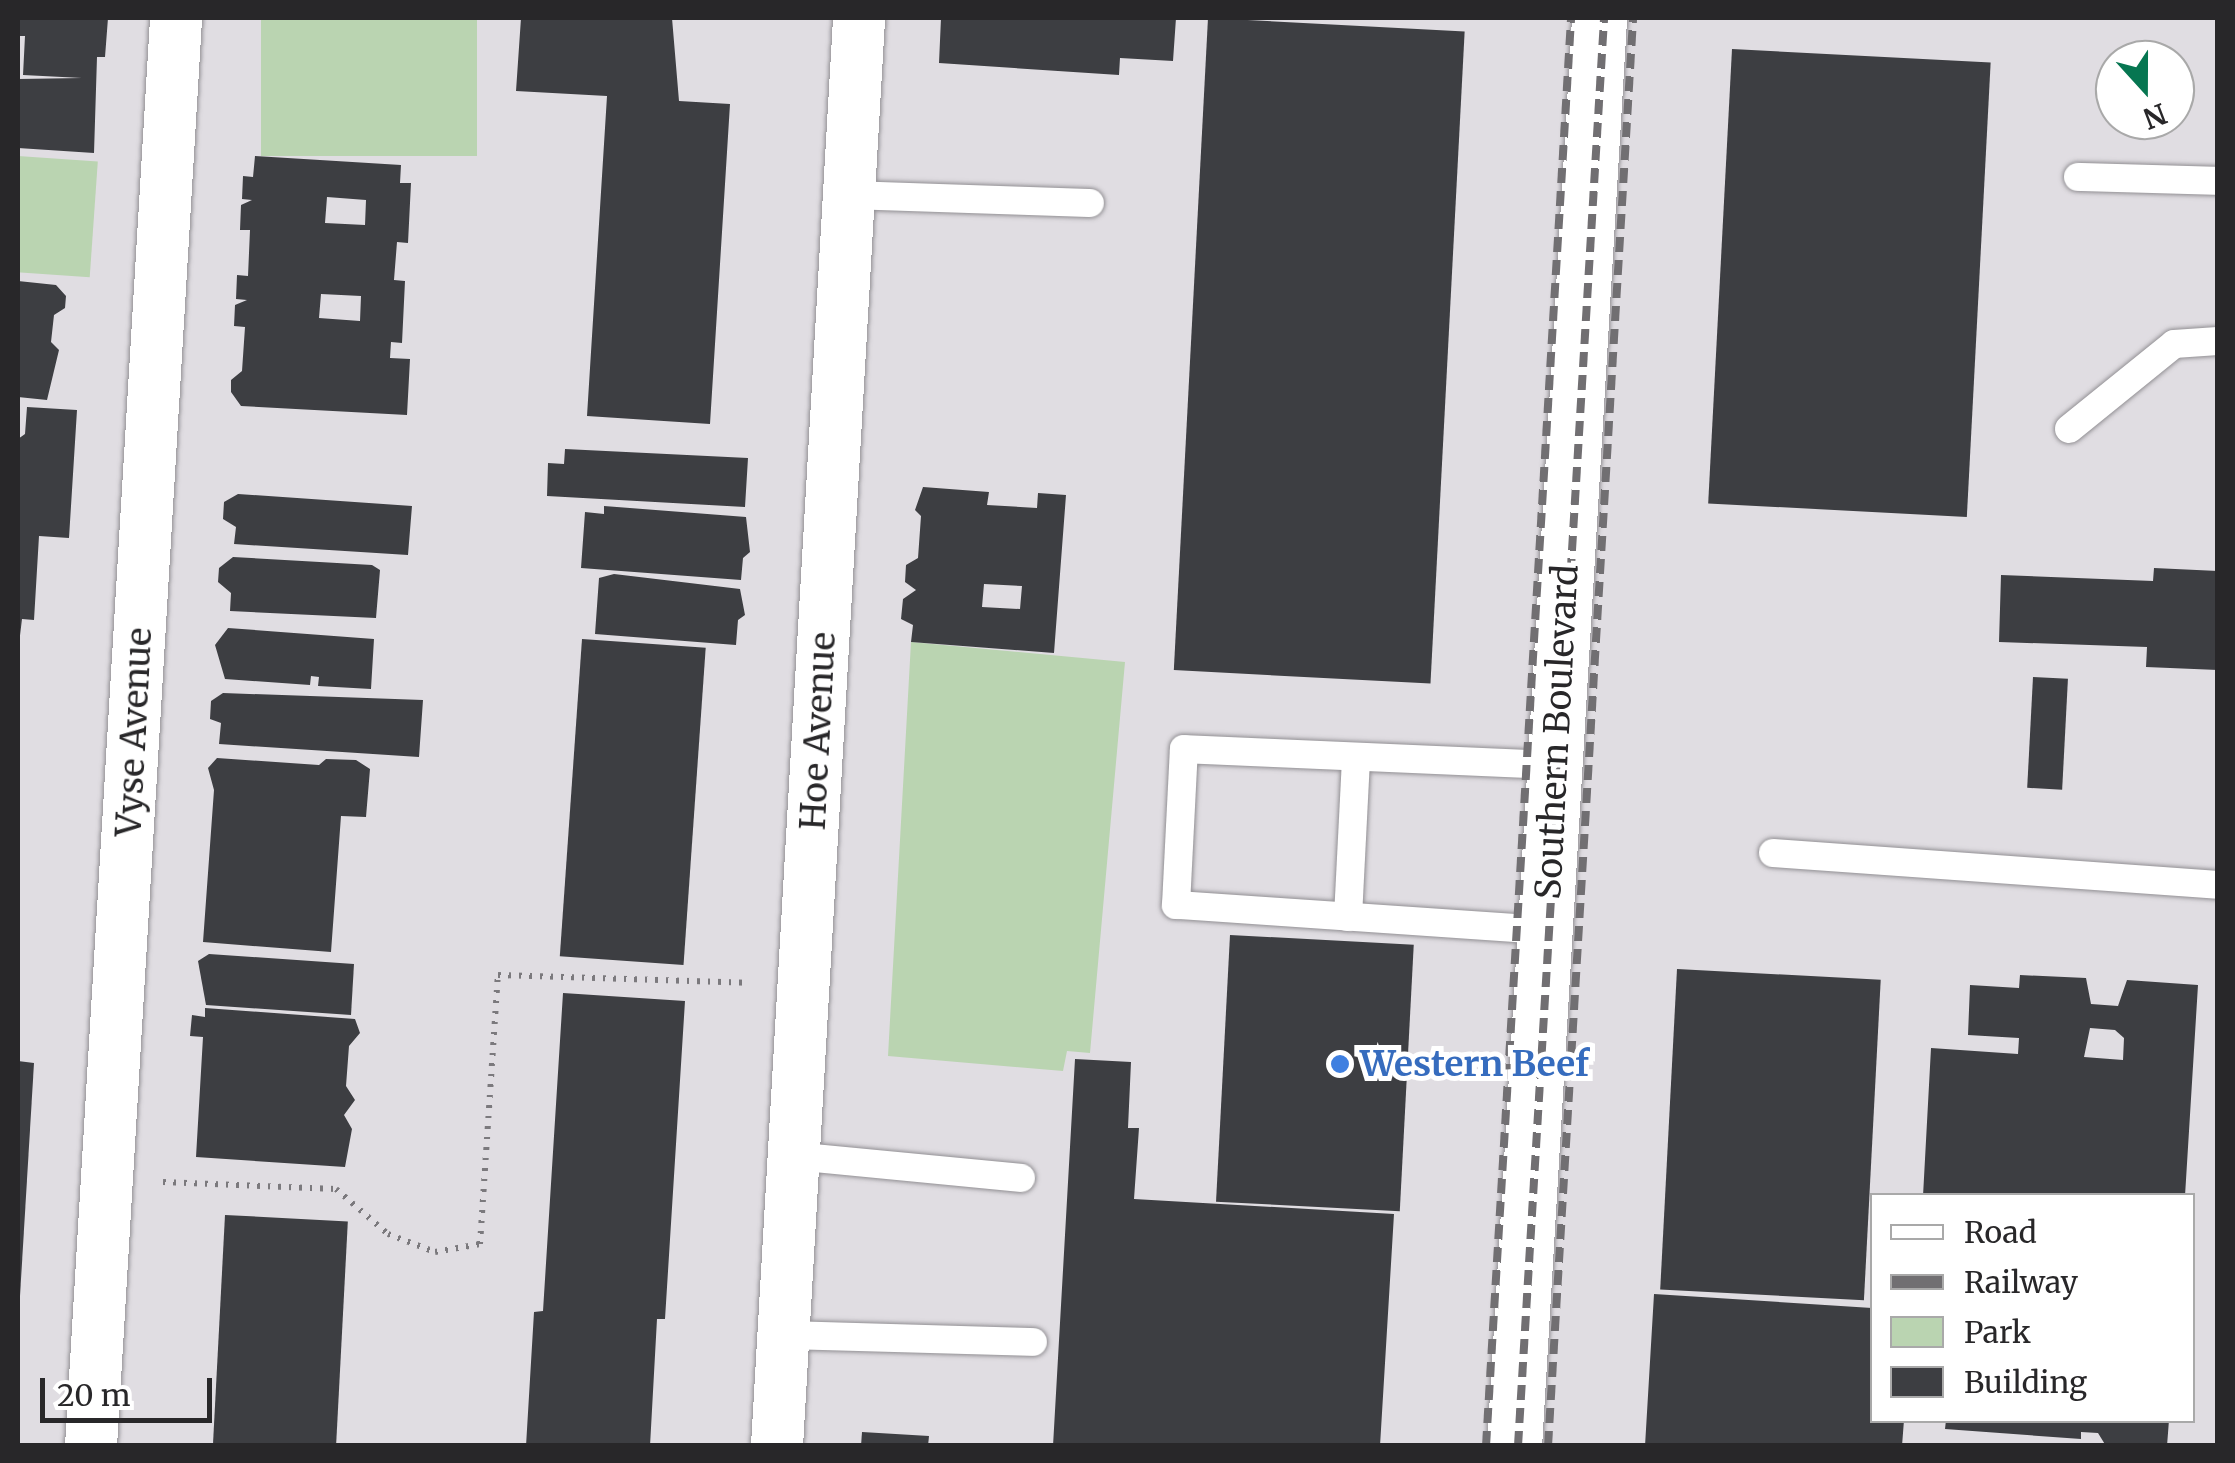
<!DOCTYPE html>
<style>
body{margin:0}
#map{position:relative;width:2235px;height:1463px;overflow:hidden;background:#e0dde2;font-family:Merriweather,serif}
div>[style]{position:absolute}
.green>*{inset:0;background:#bad4b1;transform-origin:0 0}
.building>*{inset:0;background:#3d3e42;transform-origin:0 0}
.path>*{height:6px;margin-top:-3px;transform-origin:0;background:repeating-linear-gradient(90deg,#7b797d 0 2.5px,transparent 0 10.5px)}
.roads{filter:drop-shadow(0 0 2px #929094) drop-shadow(0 0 2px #929094)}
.service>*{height:28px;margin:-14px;padding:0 14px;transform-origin:14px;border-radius:14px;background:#fff}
.minor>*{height:52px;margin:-26px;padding:0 26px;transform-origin:26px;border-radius:26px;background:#fff}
.secondary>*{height:55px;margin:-27.5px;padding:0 27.5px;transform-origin:27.5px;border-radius:27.5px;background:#fff}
.rail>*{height:8px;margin-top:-4px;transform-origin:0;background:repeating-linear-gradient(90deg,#716f72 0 15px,transparent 0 23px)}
.dots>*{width:28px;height:28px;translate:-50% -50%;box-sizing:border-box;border:5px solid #fff;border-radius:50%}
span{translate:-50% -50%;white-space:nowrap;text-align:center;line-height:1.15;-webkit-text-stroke:10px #fff;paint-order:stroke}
.street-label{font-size:35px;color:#282729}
.shop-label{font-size:35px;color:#366cbe;font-weight:700}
.left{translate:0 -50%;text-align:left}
.frame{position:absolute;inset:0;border:20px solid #282729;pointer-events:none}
.legend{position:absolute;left:1870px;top:1193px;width:325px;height:230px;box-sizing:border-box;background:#fff;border:2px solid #a9a9a9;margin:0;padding:12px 18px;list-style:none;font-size:30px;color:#282729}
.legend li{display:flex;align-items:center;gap:20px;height:50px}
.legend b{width:50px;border:2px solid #a9a9a9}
.north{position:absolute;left:2095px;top:40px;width:100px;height:100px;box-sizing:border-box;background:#fff;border:2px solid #a9a9a9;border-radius:50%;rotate:159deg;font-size:28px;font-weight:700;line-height:40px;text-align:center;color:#282729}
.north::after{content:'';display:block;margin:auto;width:35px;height:45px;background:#067651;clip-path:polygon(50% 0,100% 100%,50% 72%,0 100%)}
.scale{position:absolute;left:40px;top:1378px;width:172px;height:45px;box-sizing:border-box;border:5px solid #282729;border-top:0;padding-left:12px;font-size:30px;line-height:35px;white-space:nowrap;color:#282729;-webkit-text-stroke:8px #fff;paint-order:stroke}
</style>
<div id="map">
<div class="green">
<div style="left:261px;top:18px;width:216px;height:138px"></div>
<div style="left:18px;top:156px;width:80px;height:116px;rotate:4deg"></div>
<div style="clip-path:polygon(911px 642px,1125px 662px,1090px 1053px,1067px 1051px,1063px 1071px,888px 1056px)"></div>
</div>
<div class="building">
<div style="clip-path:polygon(18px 18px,108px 18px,105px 57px,97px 57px,94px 153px,18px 148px,18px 79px,82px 78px,23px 75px,25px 36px,18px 36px)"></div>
<div style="clip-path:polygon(521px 18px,672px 18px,679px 101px,730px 104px,710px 424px,587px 416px,607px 96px,516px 91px)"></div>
<div style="clip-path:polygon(941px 18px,1176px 18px,1173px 61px,1120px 58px,1119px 75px,939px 63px)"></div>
<div style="left:1208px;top:18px;width:257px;height:653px;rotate:3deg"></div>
<div style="left:1732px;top:49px;width:259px;height:455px;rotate:3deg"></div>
<div style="clip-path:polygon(evenodd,255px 156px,401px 165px,400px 183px,411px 183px,408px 243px,397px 242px,394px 280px,405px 281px,402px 343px,391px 342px,390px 358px,410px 359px,407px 415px,241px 406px,231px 392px,231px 380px,242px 371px,245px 327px,234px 326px,235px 305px,247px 300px,236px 299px,237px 275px,248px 276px,250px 230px,240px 230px,241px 205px,252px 200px,242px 199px,243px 176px,253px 177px,255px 156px,327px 197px,366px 200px,365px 225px,325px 223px,327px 197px,255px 156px,321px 294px,361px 296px,360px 321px,319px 318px,321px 294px)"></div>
<div style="clip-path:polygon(18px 281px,56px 285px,66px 296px,65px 308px,54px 315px,51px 342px,59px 350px,47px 400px,18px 397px)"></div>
<div style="clip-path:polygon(27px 407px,77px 410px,69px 538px,39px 536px,34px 620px,22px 619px,18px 652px,18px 439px,25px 434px)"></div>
<div style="clip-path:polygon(565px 449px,748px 458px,745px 507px,547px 496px,548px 463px,564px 464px)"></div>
<div style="clip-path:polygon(evenodd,923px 487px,989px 492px,987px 505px,1037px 508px,1038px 493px,1066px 495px,1054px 653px,911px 642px,913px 625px,901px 619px,903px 599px,916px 590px,905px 582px,906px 565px,918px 558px,921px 516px,915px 510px,923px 487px,984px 584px,1022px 586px,1020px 609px,982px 607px,984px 584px)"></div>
<div style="clip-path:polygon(238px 494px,412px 506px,408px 555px,234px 544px,236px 527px,223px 519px,224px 502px)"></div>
<div style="clip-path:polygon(604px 506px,746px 517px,750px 552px,743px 558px,741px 580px,581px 568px,585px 512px,604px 514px)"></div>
<div style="clip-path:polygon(233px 557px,372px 565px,380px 570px,376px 618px,230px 611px,231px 593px,218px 582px,219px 568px)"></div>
<div style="clip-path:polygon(2154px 568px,2218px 571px,2218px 670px,2146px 667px,2147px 647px,1999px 642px,2001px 575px,2153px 581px)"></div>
<div style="clip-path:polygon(614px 574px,740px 589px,745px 615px,738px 620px,736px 645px,595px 634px,599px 578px)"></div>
<div style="clip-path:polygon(228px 628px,374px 639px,371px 689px,318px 686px,319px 677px,311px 676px,310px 685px,225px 679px,215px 645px)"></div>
<div style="left:582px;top:639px;width:124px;height:318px;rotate:4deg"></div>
<div style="left:2033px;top:677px;width:35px;height:111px;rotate:3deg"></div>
<div style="clip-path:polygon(223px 693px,423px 700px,419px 757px,219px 744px,221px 723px,210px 719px,211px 701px)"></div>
<div style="clip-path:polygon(217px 758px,319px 765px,326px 759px,356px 760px,370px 769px,366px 817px,341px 816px,331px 952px,203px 942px,214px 790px,208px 768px)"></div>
<div style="left:1230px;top:935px;width:184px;height:267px;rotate:3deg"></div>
<div style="clip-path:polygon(209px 954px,354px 964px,351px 1015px,206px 1005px,198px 961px)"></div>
<div style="left:1677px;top:969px;width:204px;height:321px;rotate:3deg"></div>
<div style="clip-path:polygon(evenodd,2020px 975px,2086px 978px,2091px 1004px,2118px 1006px,2127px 980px,2198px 985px,2185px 1196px,1923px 1196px,1931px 1048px,2018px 1054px,2019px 1038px,1968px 1035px,1970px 985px,2019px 988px,2020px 975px,2090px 1028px,2115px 1030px,2124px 1038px,2123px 1060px,2084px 1057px,2090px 1028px)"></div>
<div style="clip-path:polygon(563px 993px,685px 1001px,665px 1319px,657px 1319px,650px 1446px,526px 1446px,534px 1312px,543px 1311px)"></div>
<div style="clip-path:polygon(205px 1008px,355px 1019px,360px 1033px,349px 1046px,346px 1086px,355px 1100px,344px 1115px,352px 1129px,345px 1167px,196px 1157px,203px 1037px,190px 1036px,192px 1015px,205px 1017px)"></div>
<div style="clip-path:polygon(1075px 1059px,1131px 1062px,1128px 1128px,1139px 1128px,1134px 1199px,1394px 1214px,1380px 1446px,1053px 1446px)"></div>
<div style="clip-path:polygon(18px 1061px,34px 1063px,20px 1296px,18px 1296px)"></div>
<div style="left:225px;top:1215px;width:123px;height:231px;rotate:3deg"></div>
<div style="clip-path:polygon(1654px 1294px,1872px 1308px,1872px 1420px,1904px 1420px,1902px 1446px,1645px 1446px)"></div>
<div style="clip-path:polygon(1946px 1420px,2169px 1420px,2167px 1446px,2106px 1446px,2098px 1433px,2081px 1432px,2081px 1439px,1945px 1429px)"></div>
<div style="clip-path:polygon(862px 1432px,929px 1436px,928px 1446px,861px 1446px)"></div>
</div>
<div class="path">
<div style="left:163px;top:1182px;width:173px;rotate:2.3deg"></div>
<div style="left:336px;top:1189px;width:69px;rotate:40.9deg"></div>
<div style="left:388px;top:1234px;width:50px;rotate:21deg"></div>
<div style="left:435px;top:1252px;width:46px;rotate:-10.1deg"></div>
<div style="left:480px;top:1244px;width:270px;rotate:-86.2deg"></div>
<div style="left:498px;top:975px;width:249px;rotate:1.8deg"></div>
</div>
<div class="roads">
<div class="service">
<div style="left:2078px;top:177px;width:140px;rotate:1.6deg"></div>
<div style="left:848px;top:195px;width:242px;rotate:1.9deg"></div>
<div style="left:2069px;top:429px;width:135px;rotate:-39deg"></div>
<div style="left:2174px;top:344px;width:44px;rotate:-3.9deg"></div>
<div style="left:1773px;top:853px;width:446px;rotate:4.1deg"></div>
<div style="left:1348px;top:917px;width:160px;rotate:-87.1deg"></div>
<div style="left:1545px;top:930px;width:370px;rotate:-176.1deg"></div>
<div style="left:1176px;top:905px;width:156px;rotate:-87.1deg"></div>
<div style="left:1184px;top:749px;width:371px;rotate:2.5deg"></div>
<div style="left:793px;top:1156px;width:229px;rotate:5.5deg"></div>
<div style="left:783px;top:1335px;width:250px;rotate:1.6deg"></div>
</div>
<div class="minor">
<div style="left:91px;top:1446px;width:1431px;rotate:-86.59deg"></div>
<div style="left:777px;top:1446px;width:1430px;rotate:-86.71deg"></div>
</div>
<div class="secondary">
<div style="left:1514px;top:1446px;width:1431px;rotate:-86.59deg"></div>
</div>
</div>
<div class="rail">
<div style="left:1486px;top:1446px;width:1431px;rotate:-86.59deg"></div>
<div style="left:1518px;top:1446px;width:1431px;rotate:-86.55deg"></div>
<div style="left:1548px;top:1446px;width:1431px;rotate:-86.59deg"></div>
</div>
<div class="dots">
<div style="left:1340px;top:1064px;background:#3f7fe0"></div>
</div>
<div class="street-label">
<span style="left:818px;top:731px;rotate:-87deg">Hoe Avenue</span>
<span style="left:134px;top:732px;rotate:-87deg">Vyse Avenue</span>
<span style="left:1557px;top:732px;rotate:-87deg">Southern Boulevard</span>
</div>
<div class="shop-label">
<span class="left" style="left:1360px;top:1064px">Western Beef</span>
</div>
<div class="frame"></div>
<ul class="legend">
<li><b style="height:12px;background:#fff"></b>Road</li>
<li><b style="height:12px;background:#716f72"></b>Railway</li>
<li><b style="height:28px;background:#bad4b1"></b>Park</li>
<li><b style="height:28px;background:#3d3e42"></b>Building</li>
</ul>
<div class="north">N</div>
<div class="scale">20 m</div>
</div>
